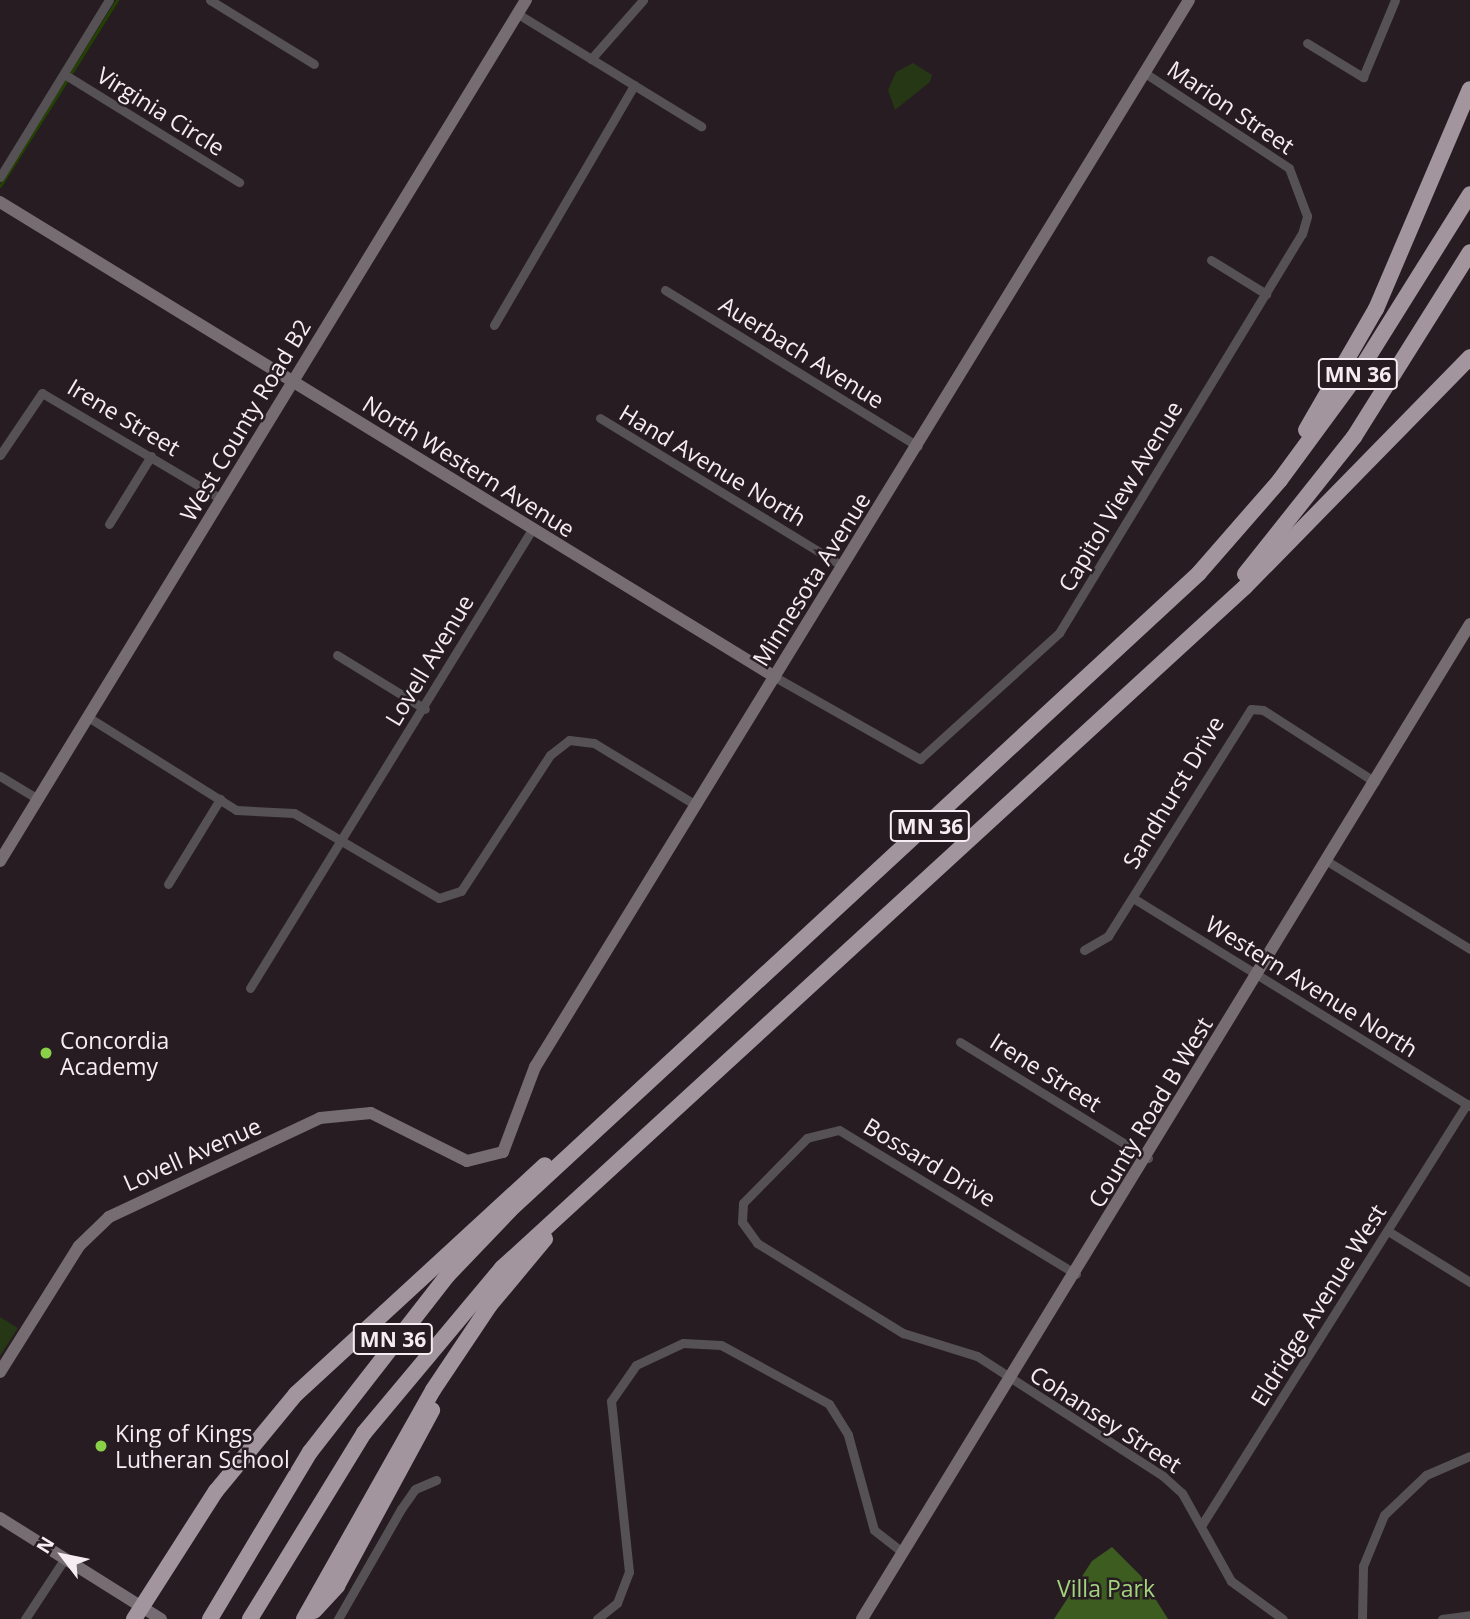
<!DOCTYPE html>
<style>
body{margin:0}
#map{position:relative;width:1470px;height:1619px;overflow:hidden;background:#261c22;font-family:"Open Sans",sans-serif}
div>[style]{position:absolute}
.green>*{inset:0;background:#253715}
.forest>*{inset:0;background:#3c5c20}
.stream>*{height:2.5px;margin:-1.25px;padding:0 1.25px;transform-origin:1.25px;border-radius:1.25px;background:#234101}
.street>*{height:9px;margin:-4.5px;padding:0 4.5px;transform-origin:4.5px;border-radius:4.5px;background:#565154}
.secondary>*{height:12px;margin:-6px;padding:0 6px;transform-origin:6px;border-radius:6px;background:#756d72}
.highway>*{height:16px;margin:-8px;padding:0 8px;transform-origin:8px;border-radius:8px;background:#a3959d}
.dots>*{width:19px;height:19px;translate:-50% -50%;box-sizing:border-box;border:4px solid #261c22;border-radius:50%}
span{translate:-50% -50%;white-space:nowrap;text-align:center;line-height:1.15;-webkit-text-stroke:5px #261c22;paint-order:stroke}
.shield-label span{padding:2px 5px;background:#261c22;border:2px solid;border-radius:5px;-webkit-text-stroke-width:0}
.shield-label{font-size:21px;color:#f5edf2;font-weight:700}
.street-label{font-size:23px;color:#f5edf2}
.poi-label{font-size:23px;color:#f5edf2}
.left{translate:0 -50%;text-align:left}
.park-label{font-size:23px;color:#a3d37e}
.north{position:absolute;left:28px;top:1521px;width:70px;height:70px;-webkit-text-stroke:5px #261c22;paint-order:stroke;rotate:302deg;font-size:19px;font-weight:700;line-height:28px;text-align:center;color:#f5edf2}
.north::after{content:'';display:block;margin:auto;width:24px;height:32px;background:#f5edf2;clip-path:polygon(50% 0,100% 100%,50% 72%,0 100%)}
</style>
<div id="map">
<div class="green">
<div style="clip-path:polygon(913px 63px,932px 75px,930px 82px,895px 110px,888px 90px,896px 72px)"></div>
<div style="clip-path:polygon(0 1317px,18px 1328px,0 1356px)"></div>
</div>
<div class="forest">
<div style="clip-path:polygon(1112px 1547px,1141px 1576px,1168px 1619px,1054px 1619px,1092px 1561px)"></div>
</div>
<div class="stream">
<div style="left:70px;top:75px;width:89px;rotate:-57.9deg"></div>
<div style="left:0;top:186px;width:125px;rotate:-57.7deg"></div>
</div>
<div class="street">
<div style="left:210px;top:0;width:122px;rotate:31.6deg"></div>
<div style="left:518px;top:14px;width:215px;rotate:31.5deg"></div>
<div style="left:1307px;top:43px;width:66px;rotate:31.3deg"></div>
<div style="left:1363px;top:77px;width:83px;rotate:-67.4deg"></div>
<div style="left:591px;top:59px;width:79px;rotate:-48.6deg"></div>
<div style="left:64px;top:74px;width:206px;rotate:31.7deg"></div>
<div style="left:0;top:177px;width:208px;rotate:-58.4deg"></div>
<div style="left:1211px;top:260px;width:65px;rotate:31.7deg"></div>
<div style="left:665px;top:290px;width:297px;rotate:31.7deg"></div>
<div style="left:494px;top:325px;width:278px;rotate:-59.7deg"></div>
<div style="left:600px;top:418px;width:284px;rotate:31.4deg"></div>
<div style="left:0;top:455px;width:75px;rotate:-55.9deg"></div>
<div style="left:42px;top:393px;width:208px;rotate:30.6deg"></div>
<div style="left:109px;top:524px;width:80px;rotate:-58.3deg"></div>
<div style="left:337px;top:655px;width:103px;rotate:31.5deg"></div>
<div style="left:775px;top:677px;width:167px;rotate:29.5deg"></div>
<div style="left:920px;top:759px;width:188px;rotate:-42.2deg"></div>
<div style="left:1059px;top:633px;width:467px;rotate:-58.7deg"></div>
<div style="left:1302px;top:234px;width:19px;rotate:-74deg"></div>
<div style="left:1307px;top:216px;width:51px;rotate:-110.6deg"></div>
<div style="left:1289px;top:168px;width:173px;rotate:-146.6deg"></div>
<div style="left:88px;top:717px;width:175px;rotate:32.1deg"></div>
<div style="left:236px;top:810px;width:58px;rotate:3deg"></div>
<div style="left:294px;top:813px;width:168px;rotate:30.4deg"></div>
<div style="left:439px;top:898px;width:23px;rotate:-18deg"></div>
<div style="left:461px;top:891px;width:163px;rotate:-56.8deg"></div>
<div style="left:550px;top:755px;width:24px;rotate:-38deg"></div>
<div style="left:569px;top:740px;width:25px;rotate:7deg"></div>
<div style="left:594px;top:743px;width:119px;rotate:31.3deg"></div>
<div style="left:0;top:776px;width:44px;rotate:31.2deg"></div>
<div style="left:1327px;top:861px;width:168px;rotate:31.6deg"></div>
<div style="left:168px;top:884px;width:100px;rotate:-58.5deg"></div>
<div style="left:1133px;top:898px;width:396px;rotate:31.7deg"></div>
<div style="left:1084px;top:950px;width:28px;rotate:-30deg"></div>
<div style="left:1108px;top:936px;width:268px;rotate:-57.8deg"></div>
<div style="left:1251px;top:709px;width:12px;rotate:5deg"></div>
<div style="left:1263px;top:710px;width:133px;rotate:32.7deg"></div>
<div style="left:250px;top:988px;width:536px;rotate:-58.41deg"></div>
<div style="left:960px;top:1042px;width:221px;rotate:31.7deg"></div>
<div style="left:1388px;top:1231px;width:97px;rotate:31.9deg"></div>
<div style="left:1076px;top:1274px;width:277px;rotate:-148.7deg"></div>
<div style="left:839px;top:1130px;width:33px;rotate:166deg"></div>
<div style="left:807px;top:1138px;width:91px;rotate:134.6deg"></div>
<div style="left:743px;top:1203px;width:19px;rotate:93deg"></div>
<div style="left:742px;top:1222px;width:26px;rotate:54deg"></div>
<div style="left:757px;top:1243px;width:172px;rotate:31.7deg"></div>
<div style="left:903px;top:1333px;width:77px;rotate:17.3deg"></div>
<div style="left:977px;top:1356px;width:221px;rotate:32.8deg"></div>
<div style="left:1163px;top:1476px;width:25px;rotate:42deg"></div>
<div style="left:1182px;top:1493px;width:101px;rotate:60.9deg"></div>
<div style="left:1231px;top:1581px;width:64px;rotate:36.2deg"></div>
<div style="left:1201px;top:1526px;width:499px;rotate:-57.8deg"></div>
<div style="left:25px;top:1619px;width:73px;rotate:-56.7deg"></div>
<div style="left:338px;top:1619px;width:127px;rotate:-60.2deg"></div>
<div style="left:401px;top:1509px;width:24px;rotate:-55deg"></div>
<div style="left:415px;top:1489px;width:23px;rotate:-23deg"></div>
<div style="left:597px;top:1619px;width:26px;rotate:-39deg"></div>
<div style="left:617px;top:1603px;width:33px;rotate:-69deg"></div>
<div style="left:629px;top:1572px;width:172px;rotate:-96deg"></div>
<div style="left:611px;top:1401px;width:44px;rotate:-55.2deg"></div>
<div style="left:636px;top:1365px;width:52px;rotate:-25.1deg"></div>
<div style="left:683px;top:1343px;width:38px;rotate:3deg"></div>
<div style="left:721px;top:1345px;width:123px;rotate:28.6deg"></div>
<div style="left:829px;top:1404px;width:36px;rotate:58deg"></div>
<div style="left:848px;top:1435px;width:98px;rotate:74.7deg"></div>
<div style="left:874px;top:1530px;width:36px;rotate:38deg"></div>
<div style="left:1362px;top:1619px;width:53px;rotate:-88.9deg"></div>
<div style="left:1363px;top:1566px;width:55px;rotate:-67.6deg"></div>
<div style="left:1384px;top:1515px;width:58px;rotate:-43.6deg"></div>
<div style="left:1426px;top:1475px;width:48px;rotate:-23.4deg"></div>
<div style="left:1442px;top:1619px;width:28px;rotate:-8deg"></div>
</div>
<div class="secondary">
<div style="left:0;top:202px;width:909px;rotate:31.5deg"></div>
<div style="left:0;top:861px;width:1009px;rotate:-58.58deg"></div>
<div style="left:0;top:1372px;width:149px;rotate:-57.9deg"></div>
<div style="left:79px;top:1246px;width:42px;rotate:-44deg"></div>
<div style="left:109px;top:1217px;width:233px;rotate:-25.1deg"></div>
<div style="left:320px;top:1118px;width:51px;rotate:-5.6deg"></div>
<div style="left:371px;top:1113px;width:107px;rotate:26.6deg"></div>
<div style="left:467px;top:1161px;width:37px;rotate:-14deg"></div>
<div style="left:503px;top:1152px;width:91px;rotate:-69.4deg"></div>
<div style="left:535px;top:1067px;width:1251px;rotate:-58.49deg"></div>
<div style="left:0;top:1518px;width:190px;rotate:32.1deg"></div>
<div style="left:862px;top:1619px;width:1166px;rotate:-58.57deg"></div>
</div>
<div class="highway">
<div style="left:1306px;top:430px;width:140px;rotate:-60deg"></div>
<div style="left:1376px;top:309px;width:239px;rotate:-66.9deg"></div>
<div style="left:1245px;top:574px;width:175px;rotate:-51.5deg"></div>
<div style="left:1354px;top:437px;width:218px;rotate:-57.9deg"></div>
<div style="left:314px;top:1611px;width:34px;rotate:-47deg"></div>
<div style="left:337px;top:1586px;width:200px;rotate:-61.6deg"></div>
<div style="left:134px;top:1619px;width:152px;rotate:-57.4deg"></div>
<div style="left:216px;top:1491px;width:126px;rotate:-50.5deg"></div>
<div style="left:296px;top:1394px;width:338px;rotate:-42.6deg"></div>
<div style="left:210px;top:1619px;width:195px;rotate:-59.1deg"></div>
<div style="left:310px;top:1452px;width:223px;rotate:-52.1deg"></div>
<div style="left:447px;top:1276px;width:91px;rotate:-46.3deg"></div>
<div style="left:510px;top:1210px;width:938px;rotate:-42.75deg"></div>
<div style="left:1199px;top:573px;width:123px;rotate:-48.9deg"></div>
<div style="left:1280px;top:480px;width:130px;rotate:-53.7deg"></div>
<div style="left:1357px;top:375px;width:213px;rotate:-58deg"></div>
<div style="left:250px;top:1619px;width:218px;rotate:-58.5deg"></div>
<div style="left:364px;top:1433px;width:215px;rotate:-50.1deg"></div>
<div style="left:502px;top:1268px;width:1008px;rotate:-42.51deg"></div>
<div style="left:1245px;top:587px;width:322px;rotate:-45.6deg"></div>
<div style="left:304px;top:1619px;width:263px;rotate:-60.6deg"></div>
<div style="left:433px;top:1390px;width:102px;rotate:-56.2deg"></div>
<div style="left:490px;top:1305px;width:86px;rotate:-50.2deg"></div>
</div>
<div class="dots">
<div style="left:46px;top:1053px;background:#89cf48"></div>
<div style="left:101px;top:1446px;background:#89cf48"></div>
</div>
<div class="shield-label">
<span style="left:1358px;top:374px">MN 36</span>
<span style="left:930px;top:826px">MN 36</span>
<span style="left:393px;top:1339px">MN 36</span>
</div>
<div class="street-label">
<span style="left:1231px;top:107px;rotate:34deg">Marion Street</span>
<span style="left:161px;top:111px;rotate:32deg">Virginia Circle</span>
<span style="left:802px;top:352px;rotate:32deg">Auerbach Avenue</span>
<span style="left:124px;top:417px;rotate:31deg">Irene Street</span>
<span style="left:245px;top:420px;rotate:-59deg">West County Road B2</span>
<span style="left:713px;top:465px;rotate:31deg">Hand Avenue North</span>
<span style="left:469px;top:466px;rotate:32deg">North Western Avenue</span>
<span style="left:1120px;top:496px;rotate:-59deg">Capitol View Avenue</span>
<span style="left:811px;top:579px;rotate:-58deg">Minnesota Avenue</span>
<span style="left:429px;top:660px;rotate:-59deg">Lovell Avenue</span>
<span style="left:1173px;top:792px;rotate:-59deg">Sandhurst Drive</span>
<span style="left:1312px;top:986px;rotate:32deg">Western Avenue North</span>
<span style="left:1046px;top:1072px;rotate:32deg">Irene Street</span>
<span style="left:1150px;top:1112px;rotate:-59deg">County Road B West</span>
<span style="left:192px;top:1154px;rotate:-24deg">Lovell Avenue</span>
<span style="left:930px;top:1162px;rotate:31deg">Bossard Drive</span>
<span style="left:1318px;top:1305px;rotate:-58deg">Eldridge Avenue West</span>
<span style="left:1106px;top:1419px;rotate:33deg">Cohansey Street</span>
</div>
<div class="poi-label">
<span class="left" style="left:60px;top:1053px">Concordia<br>Academy</span>
<span class="left" style="left:115px;top:1446px">King of Kings<br>Lutheran School</span>
</div>
<div class="park-label">
<span style="left:1106px;top:1588px">Villa Park</span>
</div>
<div class="north">N</div>
</div>
